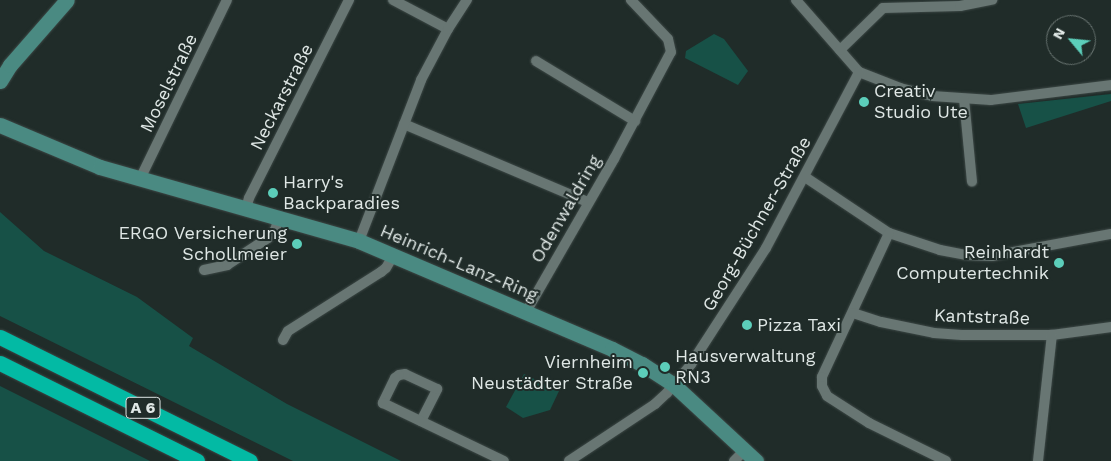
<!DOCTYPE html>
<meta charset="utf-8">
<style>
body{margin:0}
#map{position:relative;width:1111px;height:461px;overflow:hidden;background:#202c29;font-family:"Work Sans",sans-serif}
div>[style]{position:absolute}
.green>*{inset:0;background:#175147}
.roads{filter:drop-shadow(0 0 1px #3c4745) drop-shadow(0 0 1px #3c4745)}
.street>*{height:10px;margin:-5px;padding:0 5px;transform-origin:5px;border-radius:5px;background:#687673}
.secondary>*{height:15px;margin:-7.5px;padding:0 7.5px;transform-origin:7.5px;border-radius:7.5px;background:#4a8a82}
.highway>*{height:15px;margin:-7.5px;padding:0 7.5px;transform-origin:7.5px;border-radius:7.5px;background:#03baa4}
.dots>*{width:14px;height:14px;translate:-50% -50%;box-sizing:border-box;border:2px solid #202c29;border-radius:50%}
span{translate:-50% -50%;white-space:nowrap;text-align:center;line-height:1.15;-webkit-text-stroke:4px #202c29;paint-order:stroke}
.shield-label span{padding:1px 4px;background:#202c29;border:1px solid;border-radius:4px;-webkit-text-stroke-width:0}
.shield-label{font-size:16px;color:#dfe7e5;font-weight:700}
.street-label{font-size:18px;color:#dfe7e5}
.poi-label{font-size:18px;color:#dfe7e5}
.left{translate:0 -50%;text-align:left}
.right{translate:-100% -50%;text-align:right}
.north{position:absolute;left:1046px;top:15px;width:50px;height:50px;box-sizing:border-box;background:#202c29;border:1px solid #6c7774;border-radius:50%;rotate:298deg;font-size:14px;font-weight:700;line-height:20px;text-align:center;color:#dfe7e5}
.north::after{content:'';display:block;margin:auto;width:18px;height:22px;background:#5cceba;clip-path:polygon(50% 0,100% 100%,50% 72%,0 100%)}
</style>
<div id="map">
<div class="green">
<div style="clip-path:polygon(714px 34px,724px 39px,748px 71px,738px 85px,685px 58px,686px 51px)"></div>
<div style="clip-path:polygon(1111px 94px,1111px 101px,1026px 128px,1018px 104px)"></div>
<div style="clip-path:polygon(0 212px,44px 251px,137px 297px,193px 338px,189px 346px,287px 404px,401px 461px,293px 461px,0 316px)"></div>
<div style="clip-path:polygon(524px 374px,559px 391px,550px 410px,523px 418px,506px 407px)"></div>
<div style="clip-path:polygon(0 386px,150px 461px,0 461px)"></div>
</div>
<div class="roads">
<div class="street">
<div style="left:393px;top:0;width:62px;rotate:27.8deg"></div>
<div style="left:796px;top:0;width:96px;rotate:48.8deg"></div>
<div style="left:859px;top:72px;width:44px;rotate:21.3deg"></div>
<div style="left:900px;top:88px;width:33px;rotate:14deg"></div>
<div style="left:932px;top:96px;width:59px;rotate:3.9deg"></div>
<div style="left:991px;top:100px;width:121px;rotate:-7.1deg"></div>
<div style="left:840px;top:50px;width:60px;rotate:-44.3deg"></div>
<div style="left:883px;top:8px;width:77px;rotate:-1.5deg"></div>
<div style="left:960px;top:6px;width:33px;rotate:-11deg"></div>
<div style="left:536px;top:61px;width:116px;rotate:31.2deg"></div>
<div style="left:964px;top:99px;width:83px;rotate:84.5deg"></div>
<div style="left:404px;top:124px;width:200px;rotate:23deg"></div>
<div style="left:805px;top:177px;width:101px;rotate:33.7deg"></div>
<div style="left:889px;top:233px;width:54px;rotate:18.4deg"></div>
<div style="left:940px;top:250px;width:26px;rotate:11deg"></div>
<div style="left:966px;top:255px;width:26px;rotate:2deg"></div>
<div style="left:992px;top:256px;width:121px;rotate:-10.5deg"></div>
<div style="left:140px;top:179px;width:199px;rotate:-64.1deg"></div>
<div style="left:246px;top:209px;width:11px;rotate:-75deg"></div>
<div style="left:249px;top:198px;width:222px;rotate:-63.2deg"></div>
<div style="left:889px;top:233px;width:159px;rotate:115deg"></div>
<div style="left:822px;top:377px;width:9px;rotate:90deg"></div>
<div style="left:822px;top:386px;width:11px;rotate:63deg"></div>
<div style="left:827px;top:396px;width:50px;rotate:32.7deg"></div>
<div style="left:869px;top:423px;width:86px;rotate:26.3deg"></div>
<div style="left:359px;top:241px;width:173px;rotate:-68.9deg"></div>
<div style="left:421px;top:80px;width:58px;rotate:-62.1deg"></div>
<div style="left:448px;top:29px;width:35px;rotate:-57deg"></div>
<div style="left:204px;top:270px;width:24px;rotate:-12deg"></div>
<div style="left:227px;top:265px;width:49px;rotate:-33.4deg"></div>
<div style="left:268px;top:238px;width:11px;rotate:-49deg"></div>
<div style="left:275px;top:230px;width:13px;rotate:-72deg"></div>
<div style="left:526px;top:312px;width:177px;rotate:-60.1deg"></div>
<div style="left:614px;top:159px;width:121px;rotate:-62deg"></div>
<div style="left:671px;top:52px;width:13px;rotate:-103deg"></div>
<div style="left:668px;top:39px;width:54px;rotate:-133.5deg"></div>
<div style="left:853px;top:313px;width:29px;rotate:18deg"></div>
<div style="left:881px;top:322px;width:54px;rotate:11.7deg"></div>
<div style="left:934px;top:333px;width:28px;rotate:4deg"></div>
<div style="left:962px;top:335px;width:90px"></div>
<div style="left:1052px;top:335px;width:60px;rotate:-7.7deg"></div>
<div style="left:283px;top:340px;width:10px;rotate:-61deg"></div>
<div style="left:288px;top:331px;width:110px;rotate:-32.4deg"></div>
<div style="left:381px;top:272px;width:6px;rotate:-39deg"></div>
<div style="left:386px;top:268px;width:16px;rotate:-60deg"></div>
<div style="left:421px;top:421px;width:36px;rotate:-63deg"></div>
<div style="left:437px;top:389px;width:35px;rotate:-155deg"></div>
<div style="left:405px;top:374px;width:6px;rotate:171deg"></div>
<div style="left:399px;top:375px;width:5px;rotate:143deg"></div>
<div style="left:395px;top:378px;width:28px;rotate:116deg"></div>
<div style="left:383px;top:403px;width:134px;rotate:25.6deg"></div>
<div style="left:569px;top:461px;width:103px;rotate:-33.5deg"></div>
<div style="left:655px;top:404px;width:16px;rotate:-43deg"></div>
<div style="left:667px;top:393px;width:38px;rotate:-50deg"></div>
<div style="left:691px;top:364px;width:138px;rotate:-57.1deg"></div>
<div style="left:766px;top:248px;width:199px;rotate:-62.1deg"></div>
<div style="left:734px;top:461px;width:14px;rotate:-45deg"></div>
<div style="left:1038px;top:461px;width:127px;rotate:-83.7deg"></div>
</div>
<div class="secondary">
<div style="left:0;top:81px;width:19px;rotate:-58deg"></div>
<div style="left:10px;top:65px;width:86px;rotate:-48.8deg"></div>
<div style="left:0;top:125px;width:108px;rotate:22.8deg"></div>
<div style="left:100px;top:167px;width:269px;rotate:15.9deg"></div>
<div style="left:359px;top:241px;width:275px;rotate:23.1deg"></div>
<div style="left:612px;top:349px;width:34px;rotate:27deg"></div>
<div style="left:642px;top:364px;width:38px;rotate:33deg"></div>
<div style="left:674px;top:385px;width:112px;rotate:42.8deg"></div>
</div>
<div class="highway">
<div style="left:0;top:337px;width:279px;rotate:26.4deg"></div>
<div style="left:0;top:363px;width:220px;rotate:26.4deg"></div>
</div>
</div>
<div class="dots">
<div style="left:864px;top:102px;background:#5cceba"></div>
<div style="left:273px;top:193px;background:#5cceba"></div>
<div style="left:297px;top:244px;background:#5cceba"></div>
<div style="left:1059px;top:263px;background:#5cceba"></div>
<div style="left:747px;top:325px;background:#5cceba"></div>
<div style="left:665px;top:367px;background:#5cceba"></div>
<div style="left:643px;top:373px;background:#5cceba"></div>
</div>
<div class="shield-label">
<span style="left:143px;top:408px">A 6</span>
</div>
<div class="street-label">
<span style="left:169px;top:83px;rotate:-64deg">Moselstraße</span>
<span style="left:282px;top:97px;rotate:-63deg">Neckarstraße</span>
<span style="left:566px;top:209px;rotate:-60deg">Odenwaldring</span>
<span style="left:757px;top:224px;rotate:-60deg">Georg-Büchner-Straße</span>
<span style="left:459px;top:263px;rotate:23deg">Heinrich-Lanz-Ring</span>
<span style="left:982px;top:317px;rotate:2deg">Kantstraße</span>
</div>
<div class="poi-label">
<span class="left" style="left:874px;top:102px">Creativ<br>Studio Ute</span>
<span class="left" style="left:283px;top:193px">Harry's<br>Backparadies</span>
<span class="right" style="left:287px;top:244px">ERGO Versicherung<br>Schollmeier</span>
<span class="right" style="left:1049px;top:263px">Reinhardt<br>Computertechnik</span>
<span class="left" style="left:757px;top:325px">Pizza Taxi</span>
<span class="left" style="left:675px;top:367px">Hausverwaltung<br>RN3</span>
<span class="right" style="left:633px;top:373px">Viernheim<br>Neustädter Straße</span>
</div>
<div class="north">N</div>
</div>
